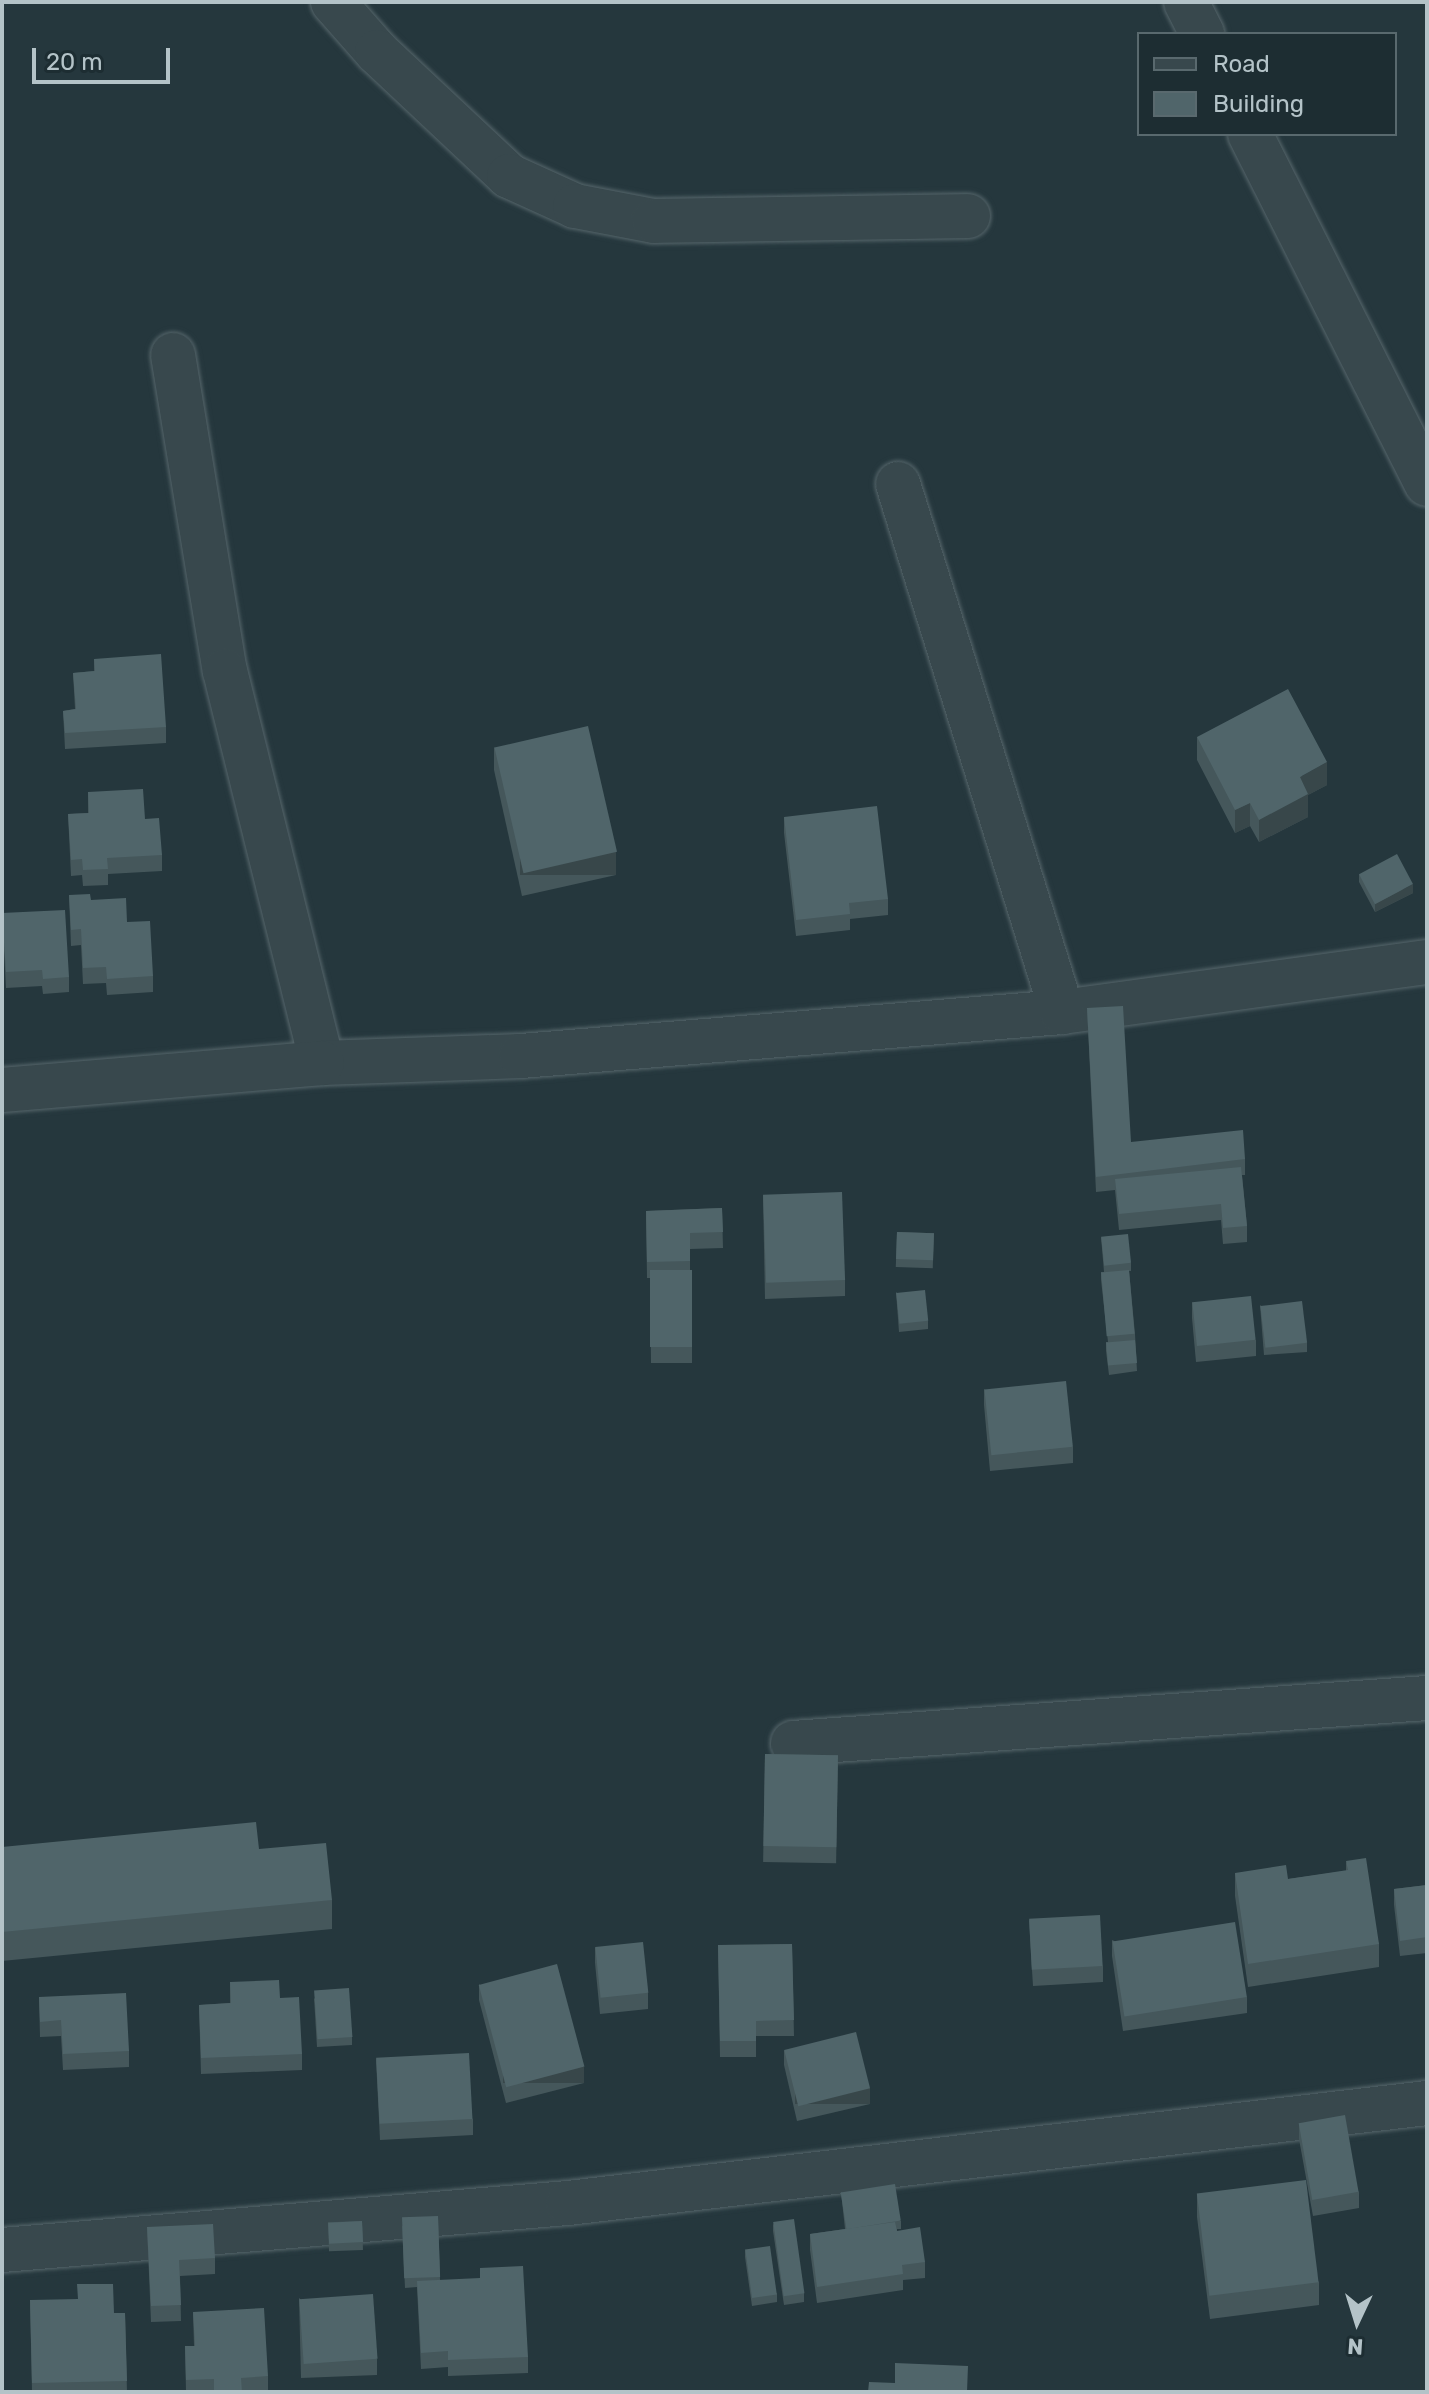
<!DOCTYPE html>
<style>
body{margin:0}
#map{position:relative;width:1429px;height:2394px;overflow:hidden;background:#25373d;font-family:Rubik,sans-serif}
div>[style]{position:absolute}
.roads{filter:drop-shadow(0 0 2px #56666b) drop-shadow(0 0 2px #56666b)}
.minor>*{height:44px;margin:-22px;padding:0 22px;transform-origin:22px;border-radius:22px;background:#38484d}
.wall>*{inset:0;background:#45575b;transform-origin:0 0}
.shaded-wall>*{inset:0;background:#38474a;transform-origin:0 0}
.building>*{inset:0;background:#50656a;transform-origin:0 0}
span{translate:-50% -50%;white-space:nowrap;text-align:center;line-height:1.15;-webkit-text-stroke:7px #1d2d32;paint-order:stroke}
.frame{position:absolute;inset:0;border:4px solid #b4c3c8;pointer-events:none}
.legend{position:absolute;left:1137px;top:32px;width:260px;height:104px;box-sizing:border-box;background:#1d2d32;border:2px solid #59696e;margin:0;padding:10px 14px;list-style:none;font-size:24px;color:#b4c3c8}
.legend li{display:flex;align-items:center;gap:16px;height:40px}
.legend b{width:40px;border:2px solid #59696e}
.north{position:absolute;left:1317px;top:2282px;width:80px;height:80px;-webkit-text-stroke:6px #1d2d32;paint-order:stroke;rotate:184deg;font-size:22px;font-weight:700;line-height:32px;text-align:center;color:#b4c3c8}
.north::after{content:'';display:block;margin:auto;width:28px;height:36px;background:#b4c3c8;clip-path:polygon(50% 0,100% 100%,50% 72%,0 100%)}
.scale{position:absolute;left:32px;top:48px;width:138px;height:36px;box-sizing:border-box;border:4px solid #b4c3c8;border-top:0;padding-left:10px;font-size:24px;line-height:28px;white-space:nowrap;color:#b4c3c8;-webkit-text-stroke:6px #1d2d32;paint-order:stroke}
</style>
<div id="map">
<div class="roads">
<div class="minor">
<div style="left:333px;top:2px;width:67px;rotate:48.7deg"></div>
<div style="left:377px;top:52px;width:181px;rotate:43.2deg"></div>
<div style="left:509px;top:176px;width:72px;rotate:24.4deg"></div>
<div style="left:575px;top:206px;width:80px;rotate:10.8deg"></div>
<div style="left:654px;top:221px;width:314px;rotate:-0.9deg"></div>
<div style="left:1186px;top:2px;width:36px;rotate:63deg"></div>
<div style="left:1250px;top:134px;width:392px;rotate:63.2deg"></div>
<div style="left:173px;top:355px;width:320px;rotate:80.7deg"></div>
<div style="left:225px;top:671px;width:404px;rotate:76.1deg"></div>
<div style="left:322px;top:1063px;width:199px;rotate:-2deg"></div>
<div style="left:521px;top:1056px;width:543px;rotate:-4.65deg"></div>
<div style="left:1062px;top:1012px;width:368px;rotate:-7.8deg"></div>
<div style="left:898px;top:484px;width:553px;rotate:72.74deg"></div>
<div style="left:2px;top:1090px;width:321px;rotate:-4.8deg"></div>
<div style="left:793px;top:1743px;width:636px;rotate:-4.06deg"></div>
<div style="left:2px;top:2250px;width:568px;rotate:-4.75deg"></div>
<div style="left:568px;top:2203px;width:865px;rotate:-6.64deg"></div>
</div>
</div>
<div class="wall">
<div style="clip-path:polygon(94px 659px,166px 727px,166px 743px,65px 749px,63px 711px,75px 709px,73px 673px,94px 671px)"></div>
<div style="clip-path:polygon(1197px 737px,1327px 785px,1308px 795px,1308px 817px,1259px 842px,1250px 826px,1235px 833px,1197px 760px)"></div>
<div style="clip-path:polygon(494px 747px,616px 875px,522px 896px,494px 770px)"></div>
<div style="clip-path:polygon(88px 792px,145px 819px,162px 855px,162px 871px,108px 874px,108px 885px,83px 886px,82px 875px,71px 876px,68px 814px,88px 813px)"></div>
<div style="clip-path:polygon(784px 817px,888px 899px,888px 915px,850px 919px,850px 930px,796px 936px,784px 833px)"></div>
<div style="clip-path:polygon(1359px 874px,1413px 893px,1375px 912px,1359px 882px)"></div>
<div style="clip-path:polygon(69px 895px,91px 900px,127px 922px,153px 976px,153px 992px,107px 995px,106px 983px,83px 984px,81px 945px,71px 946px)"></div>
<div style="clip-path:polygon(2px 913px,69px 977px,69px 992px,43px 994px,42px 986px,6px 988px)"></div>
<div style="clip-path:polygon(1087px 1008px,1131px 1142px,1245px 1159px,1245px 1175px,1242px 1175px,1247px 1226px,1247px 1242px,1223px 1244px,1221px 1220px,1119px 1230px,1115px 1190px,1096px 1192px)"></div>
<div style="clip-path:polygon(763px 1195px,845px 1280px,845px 1296px,765px 1299px)"></div>
<div style="clip-path:polygon(722px 1208px,723px 1248px,690px 1249px,690px 1270px,692px 1270px,692px 1363px,651px 1363px,650px 1278px,647px 1278px,646px 1211px)"></div>
<div style="left:897px;top:1232px;width:37px;height:35px;rotate:2deg"></div>
<div style="clip-path:polygon(1101px 1237px,1131px 1263px,1131px 1271px,1129px 1271px,1135px 1334px,1137px 1371px,1109px 1375px,1106px 1351px,1106px 1342px,1108px 1342px,1101px 1280px,1101px 1272px,1104px 1272px)"></div>
<div style="clip-path:polygon(896px 1292px,928px 1321px,928px 1329px,899px 1332px)"></div>
<div style="clip-path:polygon(1192px 1302px,1256px 1340px,1256px 1356px,1196px 1362px,1192px 1318px)"></div>
<div style="clip-path:polygon(1260px 1305px,1307px 1343px,1307px 1352px,1264px 1355px)"></div>
<div style="clip-path:polygon(984px 1389px,1073px 1447px,1073px 1463px,990px 1471px,984px 1405px)"></div>
<div style="left:765px;top:1754px;width:73px;height:108px;rotate:1deg"></div>
<div style="clip-path:polygon(2px 1847px,259px 1849px,332px 1900px,332px 1929px,2px 1961px)"></div>
<div style="clip-path:polygon(1346px 1861px,1379px 1944px,1379px 1967px,1248px 1987px,1235px 1896px,1235px 1873px,1288px 1879px,1346px 1871px)"></div>
<div style="clip-path:polygon(1427px 1885px,1427px 1953px,1400px 1956px,1394px 1905px,1394px 1889px)"></div>
<div style="clip-path:polygon(1029px 1920px,1103px 1966px,1103px 1982px,1033px 1986px)"></div>
<div style="clip-path:polygon(1112px 1940px,1247px 1997px,1247px 2013px,1123px 2031px,1112px 1956px)"></div>
<div style="clip-path:polygon(792px 1944px,794px 2036px,756px 2036px,756px 2057px,720px 2057px,718px 1945px)"></div>
<div style="clip-path:polygon(595px 1947px,648px 1993px,648px 2009px,600px 2014px,595px 1963px)"></div>
<div style="clip-path:polygon(230px 1982px,280px 1998px,302px 2054px,302px 2070px,201px 2074px,199px 2005px,230px 2003px)"></div>
<div style="clip-path:polygon(479px 1984px,584px 2083px,506px 2103px,479px 2000px)"></div>
<div style="clip-path:polygon(39px 1997px,129px 2051px,129px 2067px,63px 2070px,61px 2036px,40px 2037px)"></div>
<div style="clip-path:polygon(314px 1998px,352px 2037px,352px 2045px,317px 2047px)"></div>
<div style="clip-path:polygon(784px 2050px,870px 2104px,797px 2121px,784px 2065px)"></div>
<div style="clip-path:polygon(376px 2059px,473px 2119px,473px 2135px,380px 2140px)"></div>
<div style="clip-path:polygon(1299px 2123px,1359px 2192px,1359px 2208px,1313px 2216px,1299px 2139px)"></div>
<div style="clip-path:polygon(841px 2192px,901px 2221px,901px 2229px,897px 2229px,897px 2231px,925px 2262px,925px 2278px,903px 2280px,903px 2290px,817px 2303px,810px 2250px,810px 2234px,845px 2229px)"></div>
<div style="clip-path:polygon(1197px 2194px,1319px 2282px,1319px 2305px,1210px 2319px,1197px 2217px)"></div>
<div style="clip-path:polygon(438px 2216px,440px 2280px,528px 2357px,528px 2373px,448px 2376px,448px 2367px,421px 2369px,417px 2287px,405px 2288px,402px 2226px)"></div>
<div style="left:362px;top:2221px;width:29px;height:34px;rotate:88deg"></div>
<div style="clip-path:polygon(773px 2223px,804px 2293px,804px 2302px,784px 2305px,773px 2231px)"></div>
<div style="clip-path:polygon(147px 2227px,215px 2258px,215px 2274px,180px 2276px,181px 2321px,151px 2322px)"></div>
<div style="clip-path:polygon(745px 2249px,777px 2294px,777px 2302px,752px 2306px,745px 2257px)"></div>
<div style="clip-path:polygon(299px 2298px,377px 2359px,377px 2375px,301px 2378px)"></div>
<div style="clip-path:polygon(30px 2300px,114px 2313px,125px 2313px,127px 2392px,32px 2392px)"></div>
<div style="clip-path:polygon(193px 2312px,268px 2376px,268px 2392px,186px 2392px,185px 2346px,194px 2346px)"></div>
</div>
<div class="shaded-wall">
<div style="clip-path:polygon(1327px 762px,1327px 785px,1308px 795px,1308px 817px,1259px 842px,1259px 820px,1300px 777px)"></div>
<div style="clip-path:polygon(1250px 803px,1250px 826px,1235px 833px,1235px 810px)"></div>
<div style="left:616px;top:852px;width:23px;height:96px;rotate:90deg"></div>
<div style="clip-path:polygon(1413px 884px,1413px 893px,1375px 912px,1375px 904px)"></div>
<div style="left:584px;top:2067px;width:16px;height:81px;rotate:90deg"></div>
<div style="left:870px;top:2088px;width:16px;height:75px;rotate:90deg"></div>
</div>
<div class="building">
<div style="clip-path:polygon(161px 654px,166px 727px,65px 733px,63px 711px,76px 709px,73px 673px,95px 671px,94px 659px)"></div>
<div style="clip-path:polygon(1288px 689px,1327px 762px,1300px 777px,1308px 794px,1259px 820px,1250px 803px,1235px 810px,1197px 737px)"></div>
<div style="left:588px;top:726px;width:129px;height:96px;rotate:77deg"></div>
<div style="clip-path:polygon(143px 789px,145px 819px,159px 818px,162px 855px,107px 858px,108px 869px,83px 870px,82px 859px,71px 860px,68px 814px,89px 813px,88px 792px)"></div>
<div style="clip-path:polygon(877px 806px,888px 899px,849px 903px,850px 914px,796px 920px,784px 817px)"></div>
<div style="left:1397px;top:854px;width:34px;height:43px;rotate:62deg"></div>
<div style="clip-path:polygon(90px 894px,91px 900px,126px 898px,127px 922px,150px 921px,153px 976px,107px 979px,106px 967px,83px 968px,81px 929px,71px 930px,69px 895px)"></div>
<div style="clip-path:polygon(65px 910px,69px 977px,43px 979px,42px 970px,6px 972px,2px 913px)"></div>
<div style="clip-path:polygon(1123px 1006px,1131px 1142px,1243px 1130px,1245px 1159px,1096px 1177px,1087px 1008px)"></div>
<div style="clip-path:polygon(1241px 1167px,1247px 1226px,1223px 1228px,1221px 1204px,1119px 1214px,1115px 1179px)"></div>
<div style="left:842px;top:1192px;width:88px;height:79px;rotate:88deg"></div>
<div style="clip-path:polygon(722px 1208px,723px 1232px,690px 1233px,690px 1261px,647px 1262px,646px 1211px)"></div>
<div style="left:897px;top:1232px;width:37px;height:27px;rotate:2deg"></div>
<div style="left:1128px;top:1234px;width:29px;height:27px;rotate:84deg"></div>
<div style="left:692px;top:1270px;width:77px;height:42px;rotate:90deg"></div>
<div style="left:1129px;top:1270px;width:64px;height:28px;rotate:85deg"></div>
<div style="left:925px;top:1290px;width:31px;height:29px;rotate:84deg"></div>
<div style="left:1251px;top:1296px;width:44px;height:59px;rotate:84deg"></div>
<div style="left:1302px;top:1301px;width:42px;height:42px;rotate:83deg"></div>
<div style="left:1135px;top:1340px;width:23px;height:29px;rotate:85deg"></div>
<div style="left:1066px;top:1381px;width:66px;height:82px;rotate:84deg"></div>
<div style="left:765px;top:1754px;width:73px;height:92px;rotate:1deg"></div>
<div style="clip-path:polygon(256px 1822px,259px 1849px,326px 1843px,332px 1900px,2px 1932px,2px 1847px)"></div>
<div style="clip-path:polygon(1366px 1858px,1379px 1944px,1248px 1964px,1235px 1873px,1286px 1865px,1288px 1879px,1348px 1870px,1346px 1861px)"></div>
<div style="clip-path:polygon(1427px 1885px,1427px 1937px,1400px 1941px,1394px 1889px)"></div>
<div style="left:1100px;top:1915px;width:51px;height:71px;rotate:87deg"></div>
<div style="left:1235px;top:1922px;width:76px;height:124px;rotate:81deg"></div>
<div style="left:643px;top:1942px;width:51px;height:48px;rotate:84deg"></div>
<div style="clip-path:polygon(792px 1944px,794px 2020px,756px 2021px,756px 2041px,720px 2041px,718px 1945px)"></div>
<div style="left:557px;top:1964px;width:106px;height:81px;rotate:75deg"></div>
<div style="clip-path:polygon(279px 1980px,280px 1998px,299px 1997px,302px 2054px,201px 2058px,199px 2005px,231px 2003px,230px 1982px)"></div>
<div style="left:349px;top:1988px;width:49px;height:35px;rotate:86deg"></div>
<div style="clip-path:polygon(126px 1993px,129px 2051px,63px 2054px,61px 2020px,40px 2022px,39px 1997px)"></div>
<div style="left:856px;top:2032px;width:58px;height:74px;rotate:76deg"></div>
<div style="left:469px;top:2053px;width:66px;height:93px;rotate:87deg"></div>
<div style="left:1345px;top:2115px;width:78px;height:47px;rotate:80deg"></div>
<div style="left:1306px;top:2180px;width:103px;height:110px;rotate:83deg"></div>
<div style="left:895px;top:2184px;width:37px;height:55px;rotate:81deg"></div>
<div style="left:438px;top:2216px;width:61px;height:36px;rotate:88deg"></div>
<div style="left:794px;top:2219px;width:75px;height:21px;rotate:82deg"></div>
<div style="left:362px;top:2221px;width:21px;height:34px;rotate:87deg"></div>
<div style="clip-path:polygon(895px 2222px,897px 2231px,920px 2227px,925px 2262px,902px 2265px,903px 2274px,817px 2287px,810px 2234px)"></div>
<div style="clip-path:polygon(213px 2224px,215px 2258px,179px 2260px,181px 2305px,151px 2306px,147px 2227px)"></div>
<div style="left:770px;top:2246px;width:49px;height:25px;rotate:82deg"></div>
<div style="clip-path:polygon(523px 2266px,528px 2357px,448px 2360px,448px 2351px,421px 2353px,417px 2281px,480px 2278px,480px 2268px)"></div>
<div style="clip-path:polygon(77px 2284px,113px 2284px,114px 2313px,125px 2313px,127px 2381px,32px 2383px,30px 2300px,78px 2299px)"></div>
<div style="left:373px;top:2294px;width:65px;height:74px;rotate:86deg"></div>
<div style="clip-path:polygon(264px 2308px,268px 2376px,241px 2378px,242px 2392px,214px 2392px,214px 2379px,186px 2380px,185px 2346px,195px 2346px,193px 2312px)"></div>
<div style="clip-path:polygon(895px 2363px,968px 2366px,967px 2392px,868px 2392px,869px 2382px,895px 2383px)"></div>
</div>
<div class="frame"></div>
<ul class="legend">
<li><b style="height:10px;background:#38484d"></b>Road</li>
<li><b style="height:22px;background:#50656a"></b>Building</li>
</ul>
<div class="north">N</div>
<div class="scale">20 m</div>
</div>
